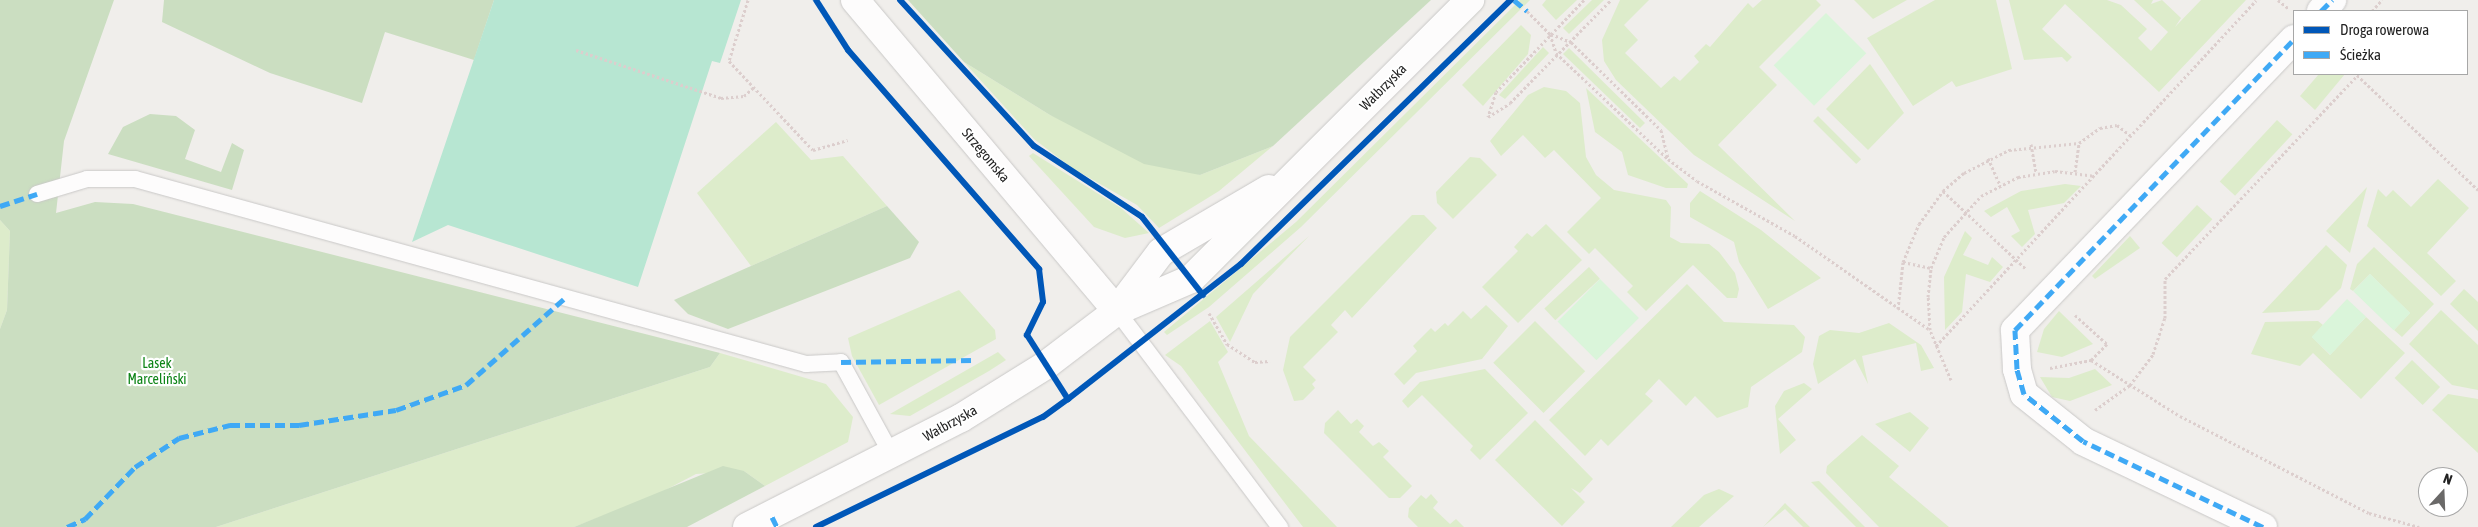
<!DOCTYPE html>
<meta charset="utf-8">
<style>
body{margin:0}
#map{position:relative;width:2478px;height:527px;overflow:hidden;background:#f0eeeb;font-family:"Asap Condensed",sans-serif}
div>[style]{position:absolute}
.grass>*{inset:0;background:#ddeccb;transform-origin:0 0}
.forest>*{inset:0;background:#cbdec1}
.park>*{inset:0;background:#daf5da;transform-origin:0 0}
.pitch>*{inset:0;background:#b7e6d2}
.path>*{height:3px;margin-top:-1.5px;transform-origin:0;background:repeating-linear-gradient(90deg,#dccecd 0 2.5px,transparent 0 5px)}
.roads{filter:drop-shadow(0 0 1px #c9c8c7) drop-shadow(0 0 1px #c9c8c7)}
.lane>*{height:16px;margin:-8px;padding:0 8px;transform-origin:8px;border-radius:8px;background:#fdfcfc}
.street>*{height:28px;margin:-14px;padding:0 14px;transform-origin:14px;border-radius:14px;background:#fdfcfc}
.quiet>*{height:5px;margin-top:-2.5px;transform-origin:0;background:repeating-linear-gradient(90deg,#3fa9f5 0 10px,transparent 0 15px)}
.cycleway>*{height:6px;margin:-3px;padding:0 3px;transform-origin:3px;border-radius:3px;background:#0057b8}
span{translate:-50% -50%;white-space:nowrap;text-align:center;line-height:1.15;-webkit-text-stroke:4.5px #fff;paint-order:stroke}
.street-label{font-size:14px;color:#222}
.park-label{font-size:14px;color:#0c8416}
.legend{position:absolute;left:2293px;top:10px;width:175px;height:65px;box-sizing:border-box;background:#fff;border:1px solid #a7a7a7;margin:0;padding:6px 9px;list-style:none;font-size:15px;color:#222}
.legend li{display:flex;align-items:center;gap:10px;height:25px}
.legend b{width:25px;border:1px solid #a7a7a7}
.north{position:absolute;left:2418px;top:467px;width:50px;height:50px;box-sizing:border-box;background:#fff;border:1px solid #a7a7a7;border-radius:50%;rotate:20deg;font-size:14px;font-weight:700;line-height:20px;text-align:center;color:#222}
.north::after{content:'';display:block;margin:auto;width:18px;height:22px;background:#6a6968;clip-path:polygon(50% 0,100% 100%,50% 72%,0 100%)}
</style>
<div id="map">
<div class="grass">
<div style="clip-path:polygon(1520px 0,1530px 0,1301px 227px,1209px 307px,1167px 335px,1164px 332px,1296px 222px)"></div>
<div style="clip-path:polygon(1546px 0,1577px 0,1556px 20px,1542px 5px)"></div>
<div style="clip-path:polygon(1592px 0,1604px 0,1569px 34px,1563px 28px)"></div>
<div style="clip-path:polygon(1620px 0,1649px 0,1624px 25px,1638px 40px,1625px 53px,1661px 88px,1674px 76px,1680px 81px,1699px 62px,1694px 56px,1706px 44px,1710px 47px,1748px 3px,1753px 8px,1762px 0,1816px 0,1821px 5px,1759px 67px,1777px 85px,1718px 145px,1795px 221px,1694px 155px,1616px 80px,1604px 61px,1602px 40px)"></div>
<div style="clip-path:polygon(1854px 0,1907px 0,1873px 19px)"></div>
<div style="clip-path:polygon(1935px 0,1996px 0,2012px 69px,1956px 87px,1952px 81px,1913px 106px,1867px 38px)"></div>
<div style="clip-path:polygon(2009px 0,2107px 0,2121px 5px,2147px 29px,2138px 38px,2151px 51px,2168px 32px,2134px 0,2153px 0,2151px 4px,2162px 0,2181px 18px,2175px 27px,2201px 0,2246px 0,2159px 92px,2065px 4px,2042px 29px,2072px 57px,2067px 62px,2062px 57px,2024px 60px)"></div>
<div style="clip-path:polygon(1521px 25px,1531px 35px,1528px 54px,1483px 106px,1462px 85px)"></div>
<div style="clip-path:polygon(1543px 47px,1549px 53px,1505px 99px,1499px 95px)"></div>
<div style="clip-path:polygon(1569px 48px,1645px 123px,1640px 128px,1563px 54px)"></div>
<div style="clip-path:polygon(964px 62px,1050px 115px,1200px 175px,1273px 146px,1219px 191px,1159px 228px,1137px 205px,1072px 168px,1034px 139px)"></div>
<div style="clip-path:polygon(1870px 64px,1904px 113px,1868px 150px,1826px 109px)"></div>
<div style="clip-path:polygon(2319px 74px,2345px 74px,2315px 110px,2300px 96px)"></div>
<div style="clip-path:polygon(1544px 87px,1566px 91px,1580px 103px,1586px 157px,1596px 175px,1614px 190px,1666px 200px,1671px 207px,1670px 237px,1681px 243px,1709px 244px,1719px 252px,1735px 273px,1739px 289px,1737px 298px,1727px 298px,1693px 265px,1646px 311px,1627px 292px,1633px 286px,1595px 248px,1589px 254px,1567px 232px,1601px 198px,1554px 150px,1545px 158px,1523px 135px,1501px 156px,1490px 141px,1528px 95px)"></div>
<div style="clip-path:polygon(1586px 88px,1688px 184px,1687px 188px,1666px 188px,1628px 175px,1622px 152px,1595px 132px)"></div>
<div style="left:1818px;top:116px;width:61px;height:7px;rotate:45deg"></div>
<div style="left:2277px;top:120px;width:21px;height:84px;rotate:43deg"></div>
<div style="clip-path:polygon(776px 122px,811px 160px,843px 156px,887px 206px,751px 266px,697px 193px)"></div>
<div style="clip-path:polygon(1033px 153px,1121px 208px,1149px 233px,1125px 238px,1094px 227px,1029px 156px)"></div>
<div style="clip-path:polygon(1470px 157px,1480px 158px,1497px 175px,1453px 219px,1437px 203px,1436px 192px)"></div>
<div style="clip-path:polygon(2438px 179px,2469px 208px,2427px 253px,2456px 281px,2441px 296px,2367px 226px,2378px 189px,2386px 197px,2393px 190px,2411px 207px)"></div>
<div style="clip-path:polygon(2065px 184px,2081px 186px,2064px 203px,2028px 210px,2035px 234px,2022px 247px,2011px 236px,2020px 231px,2007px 207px,1991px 217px,1984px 211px,2021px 191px)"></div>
<div style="clip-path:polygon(2367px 187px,2350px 253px,2326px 231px)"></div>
<div style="clip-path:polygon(1700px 191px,1761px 230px,1821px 278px,1768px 309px,1739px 262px,1734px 242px,1690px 217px,1690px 203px)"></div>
<div style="left:2197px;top:205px;width:21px;height:52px;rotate:43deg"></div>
<div style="clip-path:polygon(1412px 215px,1424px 215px,1437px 228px,1352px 318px,1345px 310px,1331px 325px,1338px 332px,1303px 367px,1316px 380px,1312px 384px,1315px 388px,1303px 400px,1294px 401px,1283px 370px,1290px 337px)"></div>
<div style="clip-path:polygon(0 220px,10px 231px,7px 310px,0 329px)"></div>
<div style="clip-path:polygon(1546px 224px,1582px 260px,1518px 323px,1482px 287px,1518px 251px,1514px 247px,1527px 233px,1532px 237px)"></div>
<div style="clip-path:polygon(1965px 231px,1972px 238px,1963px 255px,1988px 265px,1992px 257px,2003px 267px,1990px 282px,1966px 274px,1962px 312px,1945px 330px,1944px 277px)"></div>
<div style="clip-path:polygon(1309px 236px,1253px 294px,1230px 342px,1216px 317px)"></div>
<div style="clip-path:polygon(2130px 236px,2140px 248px,2095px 279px,2092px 276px)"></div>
<div style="clip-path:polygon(2326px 245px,2347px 265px,2341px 288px,2319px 310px,2262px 313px)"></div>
<div style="clip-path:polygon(2374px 247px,2434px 304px,2402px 337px,2394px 330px,2410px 313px,2370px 274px,2353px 291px,2350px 289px,2357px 264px)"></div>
<div style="left:1589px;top:267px;width:16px;height:61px;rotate:47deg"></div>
<div style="clip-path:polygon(1687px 284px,1724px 322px,1794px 325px,1805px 337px,1802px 352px,1751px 387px,1748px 407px,1717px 418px,1695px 396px,1686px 406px,1659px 379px,1645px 394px,1653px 401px,1608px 446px,1601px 439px,1585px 456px,1549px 420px)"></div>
<div style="clip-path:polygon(2464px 289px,2478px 302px,2478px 331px,2450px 304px)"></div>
<div style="clip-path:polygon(959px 290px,995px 330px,996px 339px,879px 405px,852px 356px,848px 338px)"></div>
<div style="clip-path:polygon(1486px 305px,1508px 326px,1482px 359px,1416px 373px,1404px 385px,1394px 374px,1417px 351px,1413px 346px,1431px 328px,1435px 332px,1445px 323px,1448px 326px,1463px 311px,1471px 319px)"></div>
<div style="clip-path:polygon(2441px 310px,2478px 345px,2478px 390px,2452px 385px,2409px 344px)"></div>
<div style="clip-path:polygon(2059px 311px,2093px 344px,2062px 357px,2037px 352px,2044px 329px)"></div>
<div style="clip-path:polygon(2366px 317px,2405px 353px,2361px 399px,2313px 353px,2300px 366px,2251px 354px,2265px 322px,2318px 321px,2323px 325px,2312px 337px,2330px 355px)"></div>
<div style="clip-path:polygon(1210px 321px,1228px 352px,1218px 362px,1249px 436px,1337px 527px,1303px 527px,1181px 366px,1165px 355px)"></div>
<div style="left:1535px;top:321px;width:71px;height:59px;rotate:45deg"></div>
<div style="clip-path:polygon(1889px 323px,1921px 345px,1934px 368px,1921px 371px,1916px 343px,1862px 356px,1868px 384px,1855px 359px,1818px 384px,1813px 364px,1819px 336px,1830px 330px,1859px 333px)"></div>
<div style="clip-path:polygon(998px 352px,1006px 360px,989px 371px,910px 416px,890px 414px)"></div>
<div style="clip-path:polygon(720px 353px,826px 384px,853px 417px,848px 442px,765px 486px,744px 471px,696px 474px,654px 496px,574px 527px,216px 527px,710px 367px)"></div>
<div style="left:2412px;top:360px;width:39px;height:25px;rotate:44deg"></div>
<div style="clip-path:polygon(1485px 369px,1528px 413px,1480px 460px,1470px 450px,1473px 446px,1422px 395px,1408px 408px,1402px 401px,1420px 382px)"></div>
<div style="clip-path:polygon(2095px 369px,2112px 385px,2070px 401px,2052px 397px,2040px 377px,2069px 378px)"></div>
<div style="clip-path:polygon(1804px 383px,1812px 389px,1778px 419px,1796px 440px,1780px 454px,1775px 406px,1784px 391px)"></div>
<div style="clip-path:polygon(2448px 394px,2478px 399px,2478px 453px,2432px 410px)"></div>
<div style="clip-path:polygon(1338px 410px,1351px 424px,1357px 419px,1364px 426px,1359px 432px,1373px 446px,1379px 442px,1389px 451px,1383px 457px,1412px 486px,1400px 498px,1389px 498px,1324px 433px,1325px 423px)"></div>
<div style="clip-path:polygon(1910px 412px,1929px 428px,1910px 452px,1875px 424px)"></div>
<div style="clip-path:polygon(1535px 420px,1593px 479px,1580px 493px,1571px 488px,1585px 502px,1562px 526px,1495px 460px)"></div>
<div style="clip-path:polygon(1862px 435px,1899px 466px,1889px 477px,1949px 527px,1879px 527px,1826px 473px,1827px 466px)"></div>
<div style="clip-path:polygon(1819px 481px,1865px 527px,1856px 527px,1811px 482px)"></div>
<div style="clip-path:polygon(1719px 489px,1734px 496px,1699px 527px,1671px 527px,1704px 495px)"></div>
<div style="clip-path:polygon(1431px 494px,1438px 502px,1433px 508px,1450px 524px,1456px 519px,1464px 527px,1418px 527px,1408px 517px,1409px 508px,1421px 495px,1426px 499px)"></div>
<div style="clip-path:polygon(1785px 503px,1788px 506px,1810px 527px,1803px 527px,1785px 509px,1763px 527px)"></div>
</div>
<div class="forest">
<div style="clip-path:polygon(0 0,114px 0,64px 141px,56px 213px,95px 202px,133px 204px,720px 353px,710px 367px,216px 527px,0 527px,0 329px,7px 310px,10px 231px,0 220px)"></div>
<div style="clip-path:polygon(164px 0,494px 0,474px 60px,385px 32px,362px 103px,270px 73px,162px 22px)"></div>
<div style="clip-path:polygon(908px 0,1431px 0,1273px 146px,1200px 175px,1144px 164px,1050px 115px,964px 62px)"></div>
<div style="clip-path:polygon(150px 114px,176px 116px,195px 130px,185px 159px,221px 172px,232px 143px,244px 150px,232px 190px,108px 154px,123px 127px)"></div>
<div style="clip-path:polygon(887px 206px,919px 242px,910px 258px,728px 329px,688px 314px,674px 300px)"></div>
<div style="clip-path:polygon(723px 466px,744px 471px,765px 486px,687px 527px,574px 527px)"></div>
</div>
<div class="park">
<div style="left:1826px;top:13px;width:57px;height:74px;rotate:45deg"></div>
<div style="left:2370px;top:274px;width:56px;height:24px;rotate:44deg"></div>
<div style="left:1600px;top:279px;width:55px;height:60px;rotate:45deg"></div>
<div style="left:2347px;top:299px;width:26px;height:52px;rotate:43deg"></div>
</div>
<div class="pitch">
<div style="clip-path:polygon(494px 0,741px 0,720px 63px,712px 61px,638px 287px,448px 225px,412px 242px)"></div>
</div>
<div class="path">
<div style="left:748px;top:0;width:64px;rotate:107.3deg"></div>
<div style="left:729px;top:61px;width:122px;rotate:46.7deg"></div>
<div style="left:813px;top:150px;width:36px;rotate:-16deg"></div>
<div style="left:1584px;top:0;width:127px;rotate:133.7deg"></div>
<div style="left:1496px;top:92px;width:26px;rotate:108deg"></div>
<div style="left:1488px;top:117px;width:26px;rotate:-32deg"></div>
<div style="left:1510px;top:103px;width:144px;rotate:-45.6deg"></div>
<div style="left:2278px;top:0;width:13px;rotate:39deg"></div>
<div style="left:1527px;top:11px;width:33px;rotate:45deg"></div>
<div style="left:1550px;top:34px;width:20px;rotate:72deg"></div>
<div style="left:1556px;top:53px;width:154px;rotate:43.4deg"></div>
<div style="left:1668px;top:159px;width:36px;rotate:37deg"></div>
<div style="left:1697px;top:181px;width:112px;rotate:29.3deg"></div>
<div style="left:1795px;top:236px;width:165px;rotate:34.8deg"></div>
<div style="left:2372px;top:11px;width:15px;rotate:-48deg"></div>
<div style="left:1551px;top:34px;width:22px;rotate:22deg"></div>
<div style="left:1571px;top:42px;width:126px;rotate:44.4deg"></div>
<div style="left:1661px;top:130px;width:29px;rotate:76deg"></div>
<div style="left:576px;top:50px;width:153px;rotate:18.3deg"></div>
<div style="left:721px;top:98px;width:23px;rotate:-5deg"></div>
<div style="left:744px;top:96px;width:13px;rotate:-42deg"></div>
<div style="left:2357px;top:75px;width:167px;rotate:43.5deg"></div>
<div style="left:2031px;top:144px;width:29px;rotate:80deg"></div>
<div style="left:1988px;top:158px;width:30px;rotate:66deg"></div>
<div style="left:2075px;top:172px;width:29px;rotate:-82deg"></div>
<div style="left:2079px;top:143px;width:26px;rotate:-36deg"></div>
<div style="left:2100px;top:128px;width:17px;rotate:-10deg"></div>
<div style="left:2117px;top:125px;width:18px;rotate:38deg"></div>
<div style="left:1943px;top:191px;width:115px;rotate:43.2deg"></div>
<div style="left:1903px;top:262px;width:29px;rotate:12deg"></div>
<div style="left:1898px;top:309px;width:47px;rotate:-83.9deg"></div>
<div style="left:1903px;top:262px;width:41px;rotate:-67.2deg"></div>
<div style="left:1919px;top:224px;width:41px;rotate:-54deg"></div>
<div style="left:1943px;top:191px;width:28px;rotate:-41deg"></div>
<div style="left:1964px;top:173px;width:51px;rotate:-27.1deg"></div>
<div style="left:2009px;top:150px;width:70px;rotate:-5.7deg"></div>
<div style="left:1209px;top:313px;width:36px;rotate:60deg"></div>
<div style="left:1227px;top:344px;width:33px;rotate:33deg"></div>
<div style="left:1255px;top:362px;width:15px;rotate:-4deg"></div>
<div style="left:2075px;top:315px;width:43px;rotate:42.2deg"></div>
<div style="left:2107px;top:344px;width:23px;rotate:135deg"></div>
<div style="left:1936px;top:346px;width:471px;rotate:-47.2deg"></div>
<div style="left:2050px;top:368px;width:42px;rotate:-11deg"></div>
<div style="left:2091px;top:360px;width:105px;rotate:32.2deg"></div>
<div style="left:2180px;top:416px;width:212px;rotate:27.2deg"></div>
<div style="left:2369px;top:513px;width:52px;rotate:15.6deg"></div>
<div style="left:1951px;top:380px;width:54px;rotate:-112.8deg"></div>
<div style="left:1930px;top:330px;width:33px;rotate:-93deg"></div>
<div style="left:1928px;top:297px;width:29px;rotate:-84deg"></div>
<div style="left:1931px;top:268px;width:34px;rotate:-67deg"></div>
<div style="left:1944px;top:237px;width:55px;rotate:-47.9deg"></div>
<div style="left:1981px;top:196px;width:42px;rotate:-27.2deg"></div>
<div style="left:2018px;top:177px;width:37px;rotate:-9deg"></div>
<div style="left:2055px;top:171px;width:39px;rotate:7deg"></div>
<div style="left:2095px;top:410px;width:43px;rotate:-35.5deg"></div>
<div style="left:2130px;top:385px;width:39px;rotate:-53deg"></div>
<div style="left:2153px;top:354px;width:38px;rotate:-72deg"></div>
<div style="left:2165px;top:318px;width:39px;rotate:-90deg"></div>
<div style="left:2165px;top:279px;width:281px;rotate:-46.6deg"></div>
</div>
<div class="roads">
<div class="lane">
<div style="left:37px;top:194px;width:52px;rotate:-16.7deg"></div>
<div style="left:87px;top:179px;width:48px"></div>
<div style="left:135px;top:179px;width:696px;rotate:15.41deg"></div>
<div style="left:806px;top:364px;width:35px;rotate:-3deg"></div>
<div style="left:841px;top:362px;width:106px;rotate:61.3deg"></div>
<div style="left:1117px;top:311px;width:271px;rotate:53deg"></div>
</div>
<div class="street">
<div style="left:855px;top:0;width:407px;rotate:49.9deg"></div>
<div style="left:2321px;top:11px;width:16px;rotate:-45deg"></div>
<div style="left:1118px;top:309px;width:71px;rotate:-53deg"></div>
<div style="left:1161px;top:252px;width:125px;rotate:-30.3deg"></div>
<div style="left:747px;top:527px;width:240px;rotate:-27deg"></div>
<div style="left:961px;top:418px;width:100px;rotate:-31.9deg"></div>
<div style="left:1046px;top:365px;width:89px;rotate:-37.3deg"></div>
<div style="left:1117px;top:311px;width:81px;rotate:-23.4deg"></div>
<div style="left:1191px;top:279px;width:395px;rotate:-45deg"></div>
<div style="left:2263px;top:527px;width:199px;rotate:-154.5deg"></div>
<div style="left:2083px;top:441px;width:75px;rotate:-141.5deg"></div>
<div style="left:2024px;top:394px;width:26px;rotate:-106deg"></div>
<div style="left:2017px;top:369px;width:39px;rotate:-93deg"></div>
<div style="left:2015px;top:330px;width:403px;rotate:-46.2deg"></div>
</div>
</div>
<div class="quiet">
<div style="left:1514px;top:0;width:17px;rotate:40deg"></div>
<div style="left:2321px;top:11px;width:16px;rotate:-45deg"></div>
<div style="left:0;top:206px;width:39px;rotate:-18deg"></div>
<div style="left:841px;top:362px;width:133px;rotate:-0.9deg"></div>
<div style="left:772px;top:517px;width:11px;rotate:63deg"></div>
<div style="left:67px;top:527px;width:20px;rotate:-24deg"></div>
<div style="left:85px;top:519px;width:72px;rotate:-46.1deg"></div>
<div style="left:135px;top:467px;width:53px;rotate:-33.4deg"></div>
<div style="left:179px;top:438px;width:53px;rotate:-14.3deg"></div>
<div style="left:230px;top:425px;width:69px"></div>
<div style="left:299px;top:425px;width:98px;rotate:-8.8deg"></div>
<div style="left:396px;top:410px;width:74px;rotate:-19.7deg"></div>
<div style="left:466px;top:385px;width:133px;rotate:-41.3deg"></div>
<div style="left:2263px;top:527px;width:199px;rotate:-154.5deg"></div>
<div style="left:2083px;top:441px;width:75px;rotate:-141.5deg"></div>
<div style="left:2024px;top:394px;width:26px;rotate:-106deg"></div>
<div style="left:2017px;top:369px;width:39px;rotate:-93deg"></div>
<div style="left:2015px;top:330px;width:403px;rotate:-46.2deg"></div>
</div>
<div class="cycleway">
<div style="left:816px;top:0;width:59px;rotate:57.4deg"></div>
<div style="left:848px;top:50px;width:291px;rotate:48.9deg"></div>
<div style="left:1039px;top:269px;width:33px;rotate:83deg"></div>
<div style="left:1043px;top:302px;width:37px;rotate:116deg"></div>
<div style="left:1027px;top:335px;width:76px;rotate:57.4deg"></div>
<div style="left:900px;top:0;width:198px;rotate:47.5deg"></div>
<div style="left:1034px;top:146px;width:129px;rotate:33.3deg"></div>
<div style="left:1142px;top:217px;width:99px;rotate:52deg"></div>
<div style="left:816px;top:527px;width:252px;rotate:-25.9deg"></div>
<div style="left:1043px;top:417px;width:31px;rotate:-36deg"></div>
<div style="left:1068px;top:399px;width:219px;rotate:-38deg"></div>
<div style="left:1241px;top:264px;width:378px;rotate:-44.4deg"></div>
</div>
<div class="street-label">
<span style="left:1383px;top:87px;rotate:-45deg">Wałbrzyska</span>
<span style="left:986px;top:155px;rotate:50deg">Strzegomska</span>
<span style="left:950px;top:423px;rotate:-29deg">Wałbrzyska</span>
</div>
<div class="park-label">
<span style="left:157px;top:371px">Lasek<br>Marceliński</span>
</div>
<ul class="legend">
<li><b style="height:6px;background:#0057b8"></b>Droga rowerowa</li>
<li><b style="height:6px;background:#3fa9f5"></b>Ścieżka</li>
</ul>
<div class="north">N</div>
</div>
